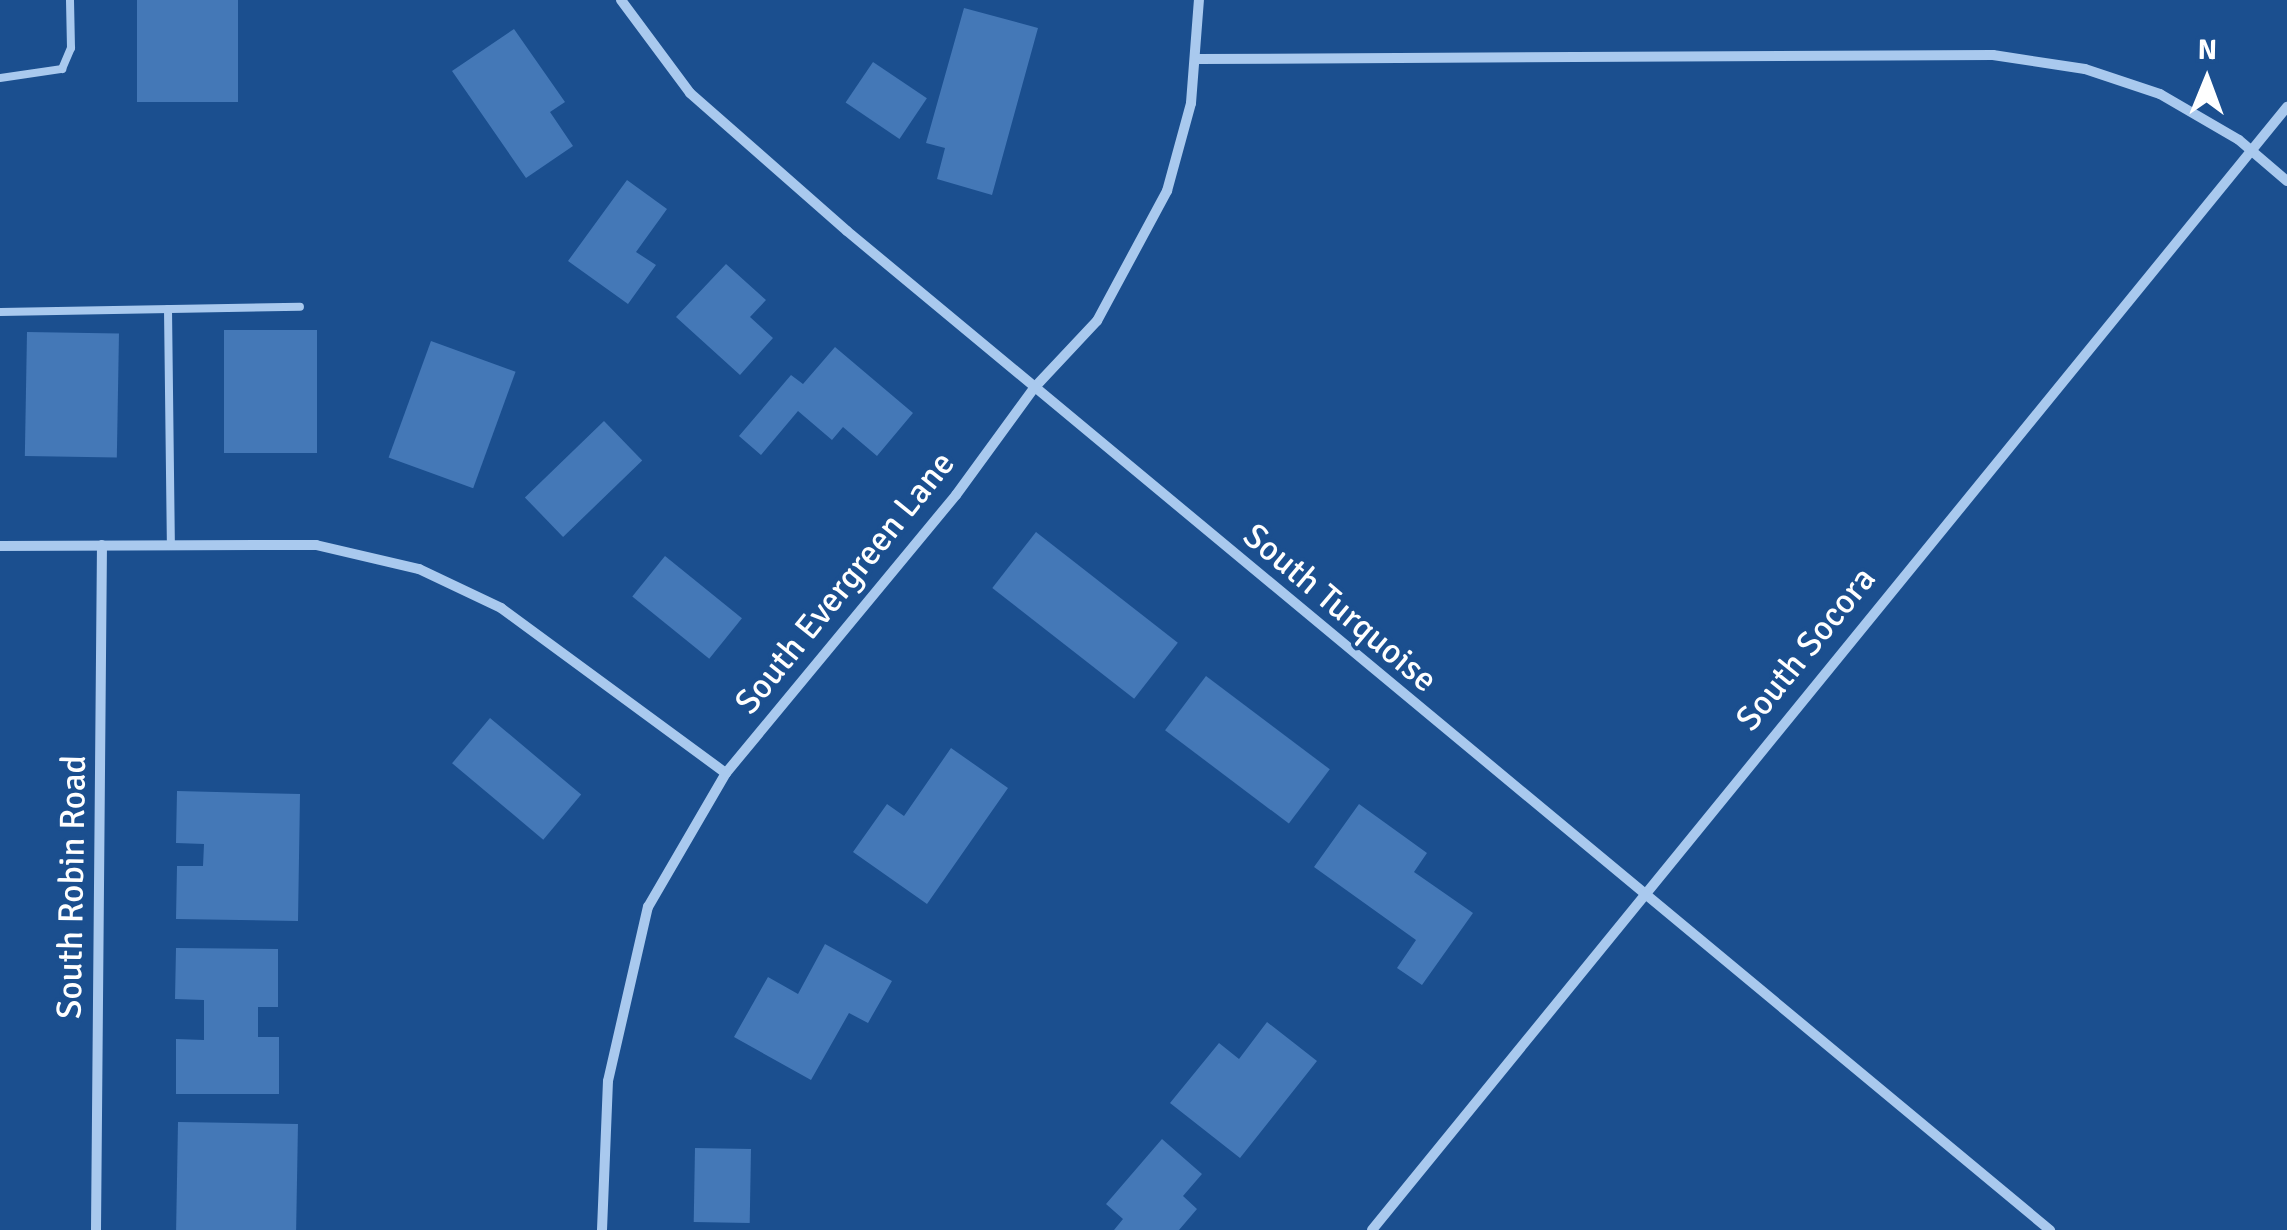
<!DOCTYPE html>
<style>
body{margin:0}
#map{position:relative;width:2287px;height:1230px;overflow:hidden;background:#1b4f8f;font-family:Signika,sans-serif}
div>[style]{position:absolute}
.building>*{inset:0;background:#4478b7;transform-origin:0 0}
.lane>*{height:8px;margin:-4px;padding:0 4px;transform-origin:4px;border-radius:4px;background:#a9c9ee}
.street>*{height:10px;margin:-5px;padding:0 5px;transform-origin:5px;border-radius:5px;background:#a9c9ee}
span{translate:-50% -50%;white-space:nowrap;text-align:center;line-height:1.15;-webkit-text-stroke:8px #1b4f8f;paint-order:stroke}
.street-label{font-size:35px;color:#fff}
.north{position:absolute;left:2157px;top:30px;width:100px;height:100px;-webkit-text-stroke:8px #1b4f8f;paint-order:stroke;rotate:1deg;font-size:28px;font-weight:700;line-height:40px;text-align:center;color:#fff}
.north::after{content:'';display:block;margin:auto;width:35px;height:45px;background:#fff;clip-path:polygon(50% 0,100% 100%,50% 72%,0 100%)}
</style>
<div id="map">
<div class="building">
<div style="left:137px;top:0;width:101px;height:102px"></div>
<div style="clip-path:polygon(964px 8px,1038px 28px,992px 195px,937px 179px,945px 148px,926px 143px)"></div>
<div style="clip-path:polygon(514px 29px,565px 102px,550px 112px,573px 146px,526px 178px,452px 71px)"></div>
<div style="left:873px;top:62px;width:65px;height:49px;rotate:34deg"></div>
<div style="clip-path:polygon(627px 180px,667px 209px,636px 252px,656px 265px,628px 304px,568px 261px)"></div>
<div style="clip-path:polygon(726px 264px,766px 300px,750px 317px,773px 338px,740px 375px,676px 317px)"></div>
<div style="left:224px;top:330px;width:93px;height:123px"></div>
<div style="left:27px;top:332px;width:92px;height:124px;rotate:1deg"></div>
<div style="left:431px;top:341px;width:90px;height:124px;rotate:20deg"></div>
<div style="clip-path:polygon(835px 347px,913px 413px,877px 456px,843px 427px,832px 440px,798px 411px,761px 455px,739px 436px,791px 375px,803px 384px)"></div>
<div style="left:604px;top:421px;width:55px;height:110px;rotate:46deg"></div>
<div style="left:1036px;top:532px;width:180px;height:71px;rotate:38deg"></div>
<div style="left:665px;top:556px;width:99px;height:52px;rotate:39deg"></div>
<div style="left:1206px;top:676px;width:155px;height:68px;rotate:37deg"></div>
<div style="left:490px;top:718px;width:119px;height:59px;rotate:40deg"></div>
<div style="clip-path:polygon(951px 748px,1008px 788px,927px 904px,853px 852px,887px 804px,904px 816px)"></div>
<div style="clip-path:polygon(177px 791px,300px 794px,298px 921px,176px 919px,177px 866px,203px 866px,204px 844px,176px 843px)"></div>
<div style="clip-path:polygon(1359px 804px,1427px 853px,1414px 872px,1473px 913px,1422px 985px,1397px 968px,1416px 940px,1314px 867px)"></div>
<div style="clip-path:polygon(825px 944px,892px 981px,868px 1023px,849px 1013px,811px 1080px,734px 1037px,768px 977px,798px 994px)"></div>
<div style="clip-path:polygon(176px 948px,278px 949px,278px 1007px,258px 1007px,258px 1037px,279px 1037px,279px 1094px,176px 1094px,176px 1039px,204px 1040px,204px 1000px,175px 999px)"></div>
<div style="clip-path:polygon(1267px 1022px,1317px 1061px,1240px 1158px,1170px 1103px,1219px 1043px,1239px 1059px)"></div>
<div style="left:178px;top:1122px;width:120px;height:108px;rotate:1deg"></div>
<div style="clip-path:polygon(1162px 1139px,1202px 1174px,1183px 1196px,1197px 1209px,1179px 1230px,1114px 1230px,1123px 1219px,1106px 1204px)"></div>
<div style="left:695px;top:1148px;width:56px;height:74px;rotate:1deg"></div>
</div>
<div class="lane">
<div style="left:0;top:78px;width:63px;rotate:-8.3deg"></div>
<div style="left:62px;top:69px;width:23px;rotate:-67deg"></div>
<div style="left:71px;top:48px;width:48px;rotate:-91.2deg"></div>
<div style="left:168px;top:309px;width:236px;rotate:89.3deg"></div>
<div style="left:0;top:312px;width:300px;rotate:-1deg"></div>
</div>
<div class="street">
<div style="left:621px;top:0;width:116px;rotate:53.4deg"></div>
<div style="left:690px;top:93px;width:209px;rotate:41.3deg"></div>
<div style="left:847px;top:231px;width:1564px;rotate:39.71deg"></div>
<div style="left:1198px;top:59px;width:795px;rotate:-0.29deg"></div>
<div style="left:1993px;top:55px;width:93px;rotate:8.7deg"></div>
<div style="left:2085px;top:69px;width:79px;rotate:18.4deg"></div>
<div style="left:2160px;top:94px;width:91px;rotate:30.2deg"></div>
<div style="left:2239px;top:140px;width:63px;rotate:40.5deg"></div>
<div style="left:0;top:546px;width:316px;rotate:-0.2deg"></div>
<div style="left:316px;top:545px;width:106px;rotate:13.1deg"></div>
<div style="left:419px;top:569px;width:91px;rotate:25.4deg"></div>
<div style="left:501px;top:608px;width:279px;rotate:36.3deg"></div>
<div style="left:96px;top:1230px;width:685px;rotate:-89.5deg"></div>
<div style="left:602px;top:1230px;width:149px;rotate:-87.7deg"></div>
<div style="left:608px;top:1081px;width:179px;rotate:-77.1deg"></div>
<div style="left:648px;top:907px;width:155px;rotate:-59.8deg"></div>
<div style="left:726px;top:773px;width:361px;rotate:-50.4deg"></div>
<div style="left:956px;top:495px;width:132px;rotate:-53.9deg"></div>
<div style="left:1034px;top:388px;width:92px;rotate:-46.8deg"></div>
<div style="left:1097px;top:321px;width:148px;rotate:-61.7deg"></div>
<div style="left:1167px;top:191px;width:91px;rotate:-74.7deg"></div>
<div style="left:1191px;top:103px;width:103px;rotate:-85.6deg"></div>
<div style="left:1372px;top:1230px;width:1449px;rotate:-50.83deg"></div>
</div>
<div class="street-label">
<span style="left:845px;top:583px;rotate:-51deg">South Evergreen Lane</span>
<span style="left:1340px;top:608px;rotate:40deg">South Turquoise</span>
<span style="left:1806px;top:649px;rotate:-51deg">South Socora</span>
<span style="left:72px;top:887px;rotate:-89deg">South Robin Road</span>
</div>
<div class="north">N</div>
</div>
